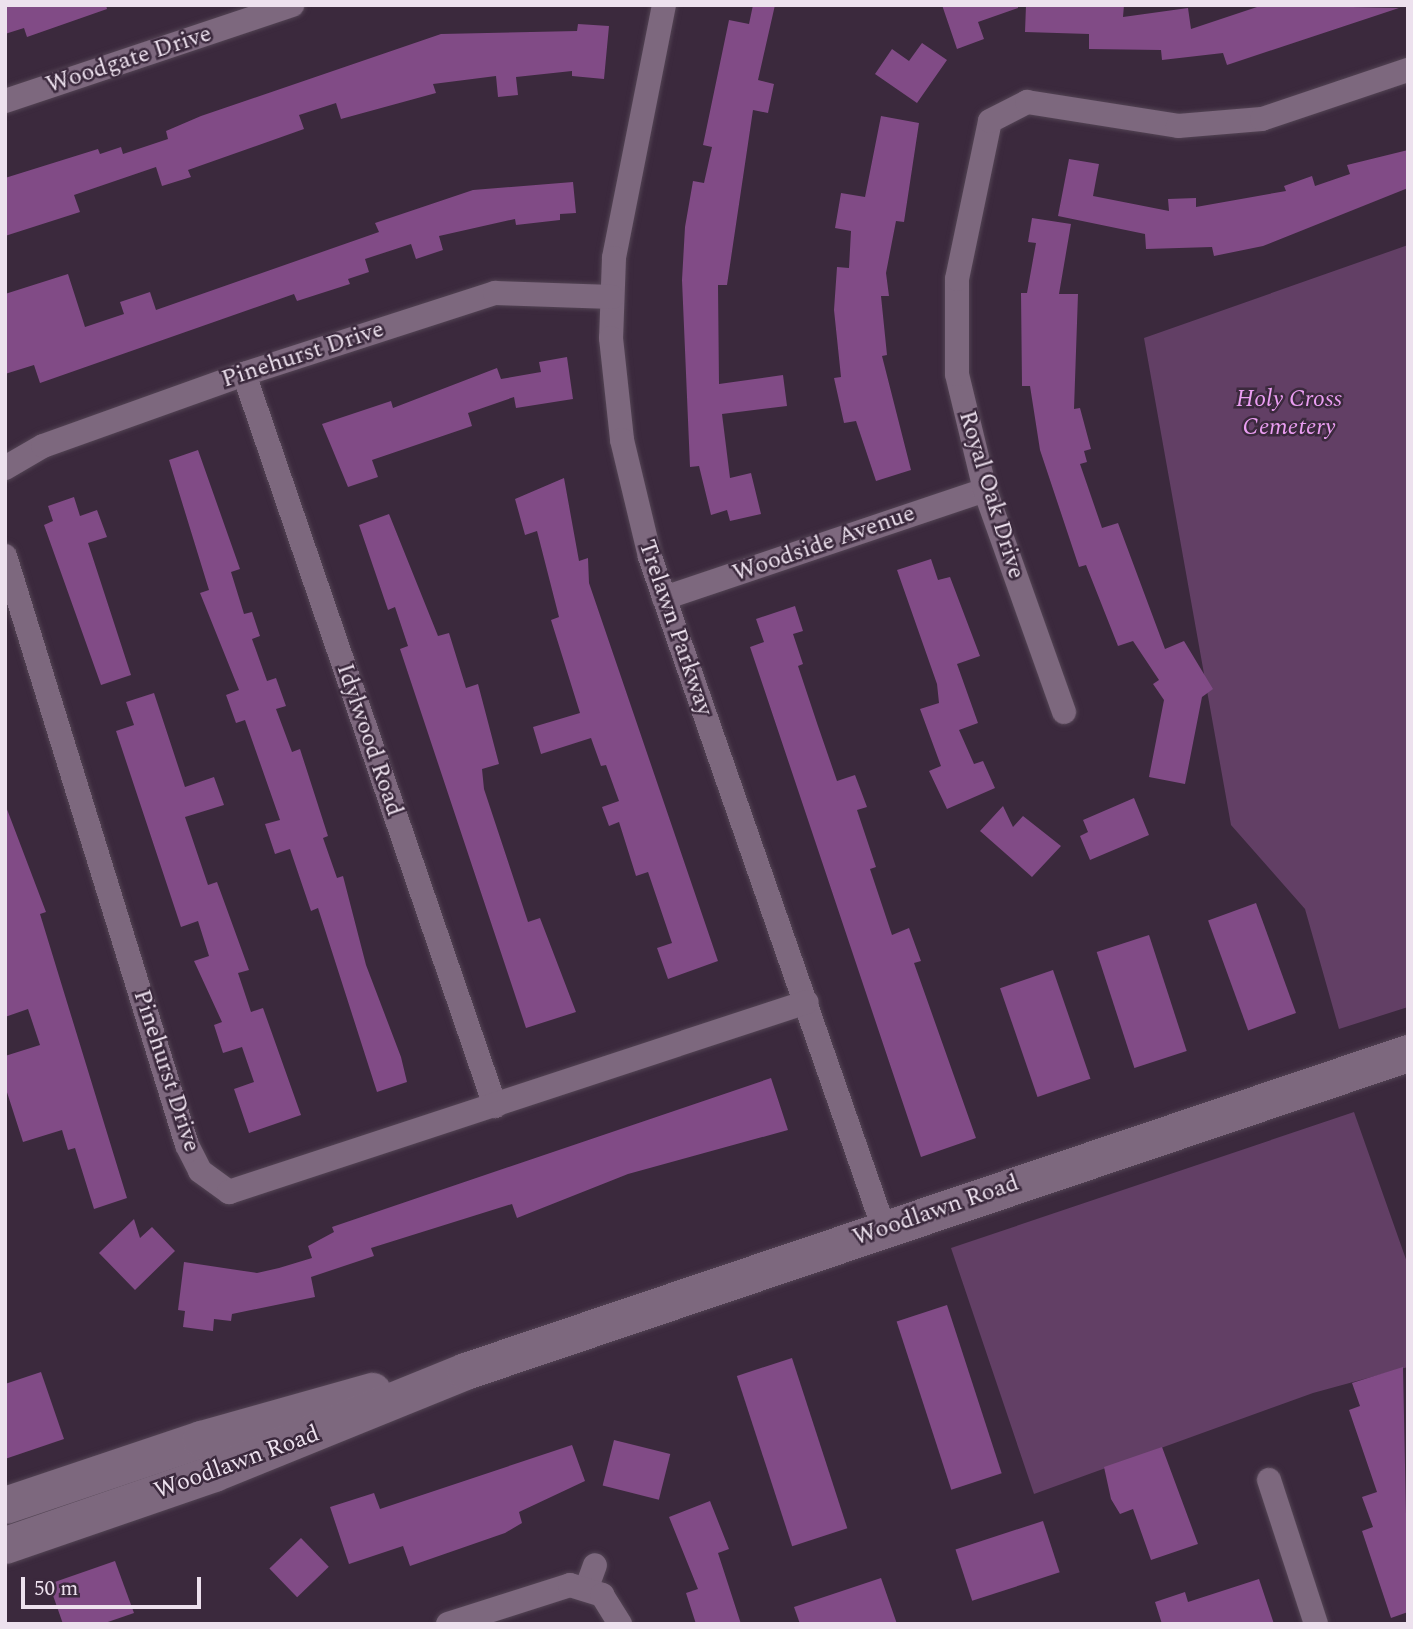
<!DOCTYPE html>
<style>
body{margin:0}
#map{position:relative;width:1413px;height:1629px;overflow:hidden;background:#3b293d;font-family:Spectral,serif}
div>[style]{position:absolute}
.green>*{inset:0;background:#623f65}
.building>*{inset:0;background:#814b86;transform-origin:0 0}
.roads{filter:drop-shadow(0 0 2px #534454) drop-shadow(0 0 2px #534454)}
.minor>*{height:24px;margin:-12px;padding:0 12px;transform-origin:12px;border-radius:12px;background:#7d687e}
.secondary>*{height:37px;margin:-18.5px;padding:0 18.5px;transform-origin:18.5px;border-radius:18.5px;background:#7d687e}
span{translate:-50% -50%;white-space:nowrap;text-align:center;line-height:1.15;-webkit-text-stroke:5px #3b293d;paint-order:stroke}
.street-label{font-size:24px;color:#ede1ee}
.park-label{font-size:24px;color:#eb9ef2;font-style:italic}
.frame{position:absolute;inset:0;border:7px solid #ede1ee;pointer-events:none}
.scale{position:absolute;left:21px;top:1577px;width:180px;height:32px;box-sizing:border-box;border:4px solid #ede1ee;border-top:0;padding-left:9px;font-size:21px;line-height:24px;white-space:nowrap;color:#ede1ee;-webkit-text-stroke:5px #3b293d;paint-order:stroke}
</style>
<div id="map">
<div class="green">
<div style="clip-path:polygon(1408px 245px,1408px 1007px,1339px 1029px,1305px 909px,1231px 825px,1144px 338px)"></div>
<div style="clip-path:polygon(1354px 1112px,1408px 1265px,1408px 1367px,1313px 1393px,1034px 1494px,951px 1248px)"></div>
</div>
<div class="building">
<div style="clip-path:polygon(5px 5px,106px 5px,107px 9px,27px 37px,24px 28px,5px 34px)"></div>
<div style="clip-path:polygon(753px 5px,775px 5px,758px 80px,774px 84px,768px 113px,753px 110px,727px 285px,718px 285px,719px 384px,783px 375px,787px 406px,722px 414px,730px 478px,751px 473px,761px 514px,730px 521px,727px 510px,711px 515px,699px 466px,690px 467px,682px 280px,685px 227px,693px 181px,704px 183px,712px 147px,703px 145px,729px 20px,749px 24px)"></div>
<div style="clip-path:polygon(942px 5px,1018px 5px,1018px 8px,978px 22px,984px 39px,957px 49px)"></div>
<div style="clip-path:polygon(1026px 5px,1124px 5px,1123px 17px,1188px 8px,1191px 29px,1263px 5px,1399px 8px,1227px 65px,1223px 53px,1162px 60px,1161px 50px,1089px 49px,1089px 34px,1025px 32px)"></div>
<div style="clip-path:polygon(578px 24px,609px 26px,604px 79px,572px 76px,572px 71px,516px 77px,518px 95px,498px 97px,496px 76px,433px 84px,436px 93px,341px 119px,336px 103px,299px 115px,304px 129px,188px 170px,191px 177px,162px 186px,156px 167px,74px 195px,80px 212px,5px 236px,5px 178px,98px 149px,100px 154px,121px 147px,123px 154px,168px 139px,166px 131px,201px 116px,441px 34px,577px 31px)"></div>
<div style="clip-path:polygon(922px 43px,947px 60px,917px 103px,875px 74px,892px 49px,909px 61px)"></div>
<div style="clip-path:polygon(881px 116px,919px 123px,904px 222px,896px 221px,886px 273px,889px 296px,881px 296px,887px 355px,882px 356px,911px 470px,876px 481px,856px 421px,844px 423px,834px 378px,841px 377px,834px 310px,837px 267px,849px 268px,851px 231px,835px 228px,841px 193px,865px 197px)"></div>
<div style="clip-path:polygon(1408px 150px,1408px 188px,1263px 246px,1214px 256px,1212px 247px,1146px 249px,1145px 234px,1058px 216px,1069px 159px,1099px 164px,1093px 196px,1169px 211px,1168px 199px,1196px 198px,1196px 207px,1286px 191px,1284px 186px,1312px 176px,1315px 186px,1350px 174px,1347px 165px)"></div>
<div style="clip-path:polygon(573px 182px,576px 213px,560px 214px,560px 220px,516px 225px,515px 219px,439px 236px,443px 250px,416px 259px,411px 244px,365px 259px,369px 272px,348px 279px,350px 284px,297px 301px,294px 294px,40px 383px,34px 365px,5px 374px,5px 294px,68px 274px,85px 327px,124px 314px,120px 302px,150px 292px,156px 310px,379px 232px,375px 223px,473px 190px)"></div>
<div style="clip-path:polygon(1032px 218px,1071px 224px,1059px 294px,1078px 294px,1074px 409px,1080px 408px,1091px 449px,1084px 451px,1087px 462px,1080px 464px,1102px 528px,1118px 523px,1165px 649px,1184px 641px,1213px 689px,1202px 697px,1185px 784px,1149px 777px,1164px 700px,1153px 684px,1159px 680px,1133px 641px,1118px 646px,1086px 565px,1079px 567px,1040px 450px,1030px 386px,1022px 386px,1021px 293px,1027px 293px,1036px 243px,1028px 242px)"></div>
<div style="clip-path:polygon(567px 357px,573px 399px,516px 408px,514px 397px,468px 413px,472px 426px,372px 460px,378px 477px,348px 487px,322px 424px,391px 401px,393px 408px,497px 368px,501px 379px,541px 372px,539px 362px)"></div>
<div style="clip-path:polygon(198px 450px,240px 569px,231px 572px,244px 614px,252px 612px,260px 636px,252px 639px,267px 681px,276px 678px,286px 706px,276px 709px,292px 752px,300px 749px,328px 836px,323px 838px,337px 878px,343px 876px,366px 965px,401px 1057px,407px 1082px,377px 1092px,318px 908px,311px 911px,290px 849px,275px 854px,265px 824px,280px 820px,245px 720px,236px 723px,226px 695px,239px 690px,200px 593px,209px 590px,169px 460px)"></div>
<div style="clip-path:polygon(564px 478px,579px 561px,588px 558px,589px 583px,718px 961px,668px 979px,657px 948px,672px 943px,648px 872px,636px 876px,619px 822px,609px 826px,602px 807px,619px 801px,606px 765px,601px 766px,591px 738px,541px 754px,533px 727px,580px 713px,551px 620px,559px 617px,537px 531px,525px 535px,515px 499px)"></div>
<div style="clip-path:polygon(74px 497px,80px 516px,97px 510px,107px 537px,88px 543px,131px 675px,101px 685px,44px 525px,53px 521px,48px 506px)"></div>
<div style="clip-path:polygon(389px 514px,438px 636px,449px 633px,466px 688px,478px 684px,499px 764px,482px 769px,484px 789px,528px 922px,540px 918px,576px 1012px,526px 1028px,400px 649px,408px 646px,395px 607px,388px 610px,359px 525px)"></div>
<div style="clip-path:polygon(931px 559px,938px 580px,950px 577px,980px 656px,957px 664px,978px 723px,959px 730px,974px 764px,983px 761px,995px 788px,947px 809px,929px 771px,941px 766px,920px 709px,939px 703px,937px 684px,897px 570px)"></div>
<div style="clip-path:polygon(795px 606px,803px 631px,793px 634px,803px 664px,798px 666px,818px 726px,837px 781px,855px 775px,867px 807px,857px 810px,876px 867px,870px 869px,892px 935px,909px 928px,921px 961px,914px 963px,976px 1138px,921px 1157px,750px 647px,764px 642px,756px 619px)"></div>
<div style="clip-path:polygon(154px 693px,185px 787px,214px 777px,224px 805px,185px 817px,208px 885px,217px 882px,249px 970px,238px 973px,251px 1012px,263px 1008px,301px 1115px,249px 1133px,234px 1089px,254px 1082px,242px 1047px,223px 1053px,214px 1025px,222px 1022px,194px 961px,209px 956px,198px 921px,181px 927px,116px 731px,134px 725px,126px 702px)"></div>
<div style="clip-path:polygon(1134px 798px,1149px 835px,1090px 860px,1080px 836px,1088px 832px,1083px 820px)"></div>
<div style="clip-path:polygon(5px 804px,46px 912px,40px 914px,127px 1198px,94px 1209px,75px 1148px,68px 1150px,62px 1130px,23px 1142px,5px 1086px,5px 1056px,40px 1045px,28px 1009px,5px 1017px)"></div>
<div style="clip-path:polygon(1003px 806px,1013px 827px,1023px 816px,1061px 846px,1032px 877px,980px 831px)"></div>
<div style="left:1256px;top:903px;width:117px;height:51px;rotate:70deg"></div>
<div style="left:1149px;top:935px;width:122px;height:55px;rotate:72deg"></div>
<div style="left:1053px;top:970px;width:115px;height:56px;rotate:71deg"></div>
<div style="clip-path:polygon(771px 1078px,788px 1130px,628px 1174px,517px 1218px,512px 1204px,371px 1248px,374px 1256px,311px 1277px,315px 1297px,232px 1314px,231px 1321px,214px 1319px,213px 1331px,183px 1327px,185px 1311px,178px 1310px,184px 1262px,257px 1273px,279px 1268px,312px 1258px,308px 1246px,334px 1232px,332px 1227px)"></div>
<div style="clip-path:polygon(134px 1219px,140px 1238px,152px 1227px,175px 1251px,135px 1290px,99px 1253px)"></div>
<div style="left:947px;top:1305px;width:177px;height:53px;rotate:72deg"></div>
<div style="left:792px;top:1358px;width:179px;height:58px;rotate:72deg"></div>
<div style="clip-path:polygon(1403px 1367px,1408px 1612px,1391px 1618px,1362px 1531px,1373px 1527px,1362px 1497px,1377px 1492px,1349px 1410px,1360px 1406px,1352px 1383px)"></div>
<div style="clip-path:polygon(41px 1372px,64px 1439px,5px 1459px,5px 1384px)"></div>
<div style="left:614px;top:1440px;width:58px;height:47px;rotate:14deg"></div>
<div style="clip-path:polygon(572px 1445px,585px 1481px,519px 1512px,522px 1523px,505px 1533px,410px 1566px,403px 1546px,349px 1564px,330px 1507px,374px 1493px,380px 1509px)"></div>
<div style="clip-path:polygon(1162px 1447px,1198px 1544px,1151px 1560px,1133px 1509px,1120px 1514px,1111px 1499px,1104px 1467px)"></div>
<div style="clip-path:polygon(710px 1501px,729px 1549px,718px 1553px,741px 1624px,696px 1624px,686px 1593px,698px 1589px,669px 1517px)"></div>
<div style="left:1043px;top:1521px;width:54px;height:92px;rotate:72deg"></div>
<div style="left:301px;top:1538px;width:40px;height:44px;rotate:46deg"></div>
<div style="clip-path:polygon(115px 1561px,134px 1613px,102px 1624px,63px 1624px,49px 1584px)"></div>
<div style="clip-path:polygon(881px 1578px,897px 1624px,800px 1624px,794px 1607px)"></div>
<div style="clip-path:polygon(1259px 1579px,1274px 1624px,1162px 1624px,1155px 1602px,1185px 1592px,1188px 1602px)"></div>
</div>
<div class="roads">
<div class="minor">
<div style="left:664px;top:5px;width:258px;rotate:101.2deg"></div>
<div style="left:614px;top:258px;width:80px;rotate:92.1deg"></div>
<div style="left:611px;top:338px;width:103px;rotate:83.8deg"></div>
<div style="left:622px;top:440px;width:120px;rotate:76.5deg"></div>
<div style="left:650px;top:557px;width:712px;rotate:70.8deg"></div>
<div style="left:5px;top:101px;width:303px;rotate:-18.5deg"></div>
<div style="left:244px;top:374px;width:774px;rotate:71.07deg"></div>
<div style="left:5px;top:468px;width:44px;rotate:-30.1deg"></div>
<div style="left:43px;top:446px;width:214px;rotate:-19.7deg"></div>
<div style="left:244px;top:374px;width:264px;rotate:-17.9deg"></div>
<div style="left:495px;top:293px;width:117px;rotate:2deg"></div>
<div style="left:5px;top:556px;width:616px;rotate:72.83deg"></div>
<div style="left:187px;top:1145px;width:29px;rotate:63deg"></div>
<div style="left:200px;top:1171px;width:36px;rotate:36deg"></div>
<div style="left:229px;top:1192px;width:608px;rotate:-18.2deg"></div>
<div style="left:664px;top:598px;width:339px;rotate:-18.6deg"></div>
<div style="left:1064px;top:712px;width:236px;rotate:-109.6deg"></div>
<div style="left:985px;top:490px;width:119px;rotate:-103.6deg"></div>
<div style="left:957px;top:374px;width:95px;rotate:-90deg"></div>
<div style="left:957px;top:279px;width:161px;rotate:-78.2deg"></div>
<div style="left:990px;top:121px;width:42px;rotate:-27.2deg"></div>
<div style="left:1027px;top:102px;width:153px;rotate:9deg"></div>
<div style="left:1178px;top:126px;width:84px;rotate:-4.8deg"></div>
<div style="left:1262px;top:119px;width:154px;rotate:-18.6deg"></div>
<div style="left:1269px;top:1480px;width:151px;rotate:71.9deg"></div>
<div style="left:587px;top:1587px;width:23px;rotate:-70deg"></div>
<div style="left:448px;top:1624px;width:128px;rotate:-17.7deg"></div>
<div style="left:570px;top:1585px;width:34px;rotate:17deg"></div>
<div style="left:602px;top:1595px;width:34px;rotate:58deg"></div>
</div>
<div class="secondary">
<div style="left:5px;top:1505px;width:207px;rotate:-18.6deg"></div>
<div style="left:201px;top:1439px;width:178px;rotate:-15.7deg"></div>
<div style="left:5px;top:1545px;width:221px;rotate:-19deg"></div>
<div style="left:214px;top:1473px;width:271px;rotate:-22.1deg"></div>
<div style="left:465px;top:1371px;width:995px;rotate:-18.64deg"></div>
</div>
</div>
<div class="street-label">
<span style="left:129px;top:60px;rotate:-18deg">Woodgate Drive</span>
<span style="left:303px;top:355px;rotate:-18deg">Pinehurst Drive</span>
<span style="left:991px;top:495px;rotate:73deg">Royal Oak Drive</span>
<span style="left:824px;top:544px;rotate:-19deg">Woodside Avenue</span>
<span style="left:675px;top:628px;rotate:71deg">Trelawn Parkway</span>
<span style="left:369px;top:740px;rotate:71deg">Idylwood Road</span>
<span style="left:166px;top:1071px;rotate:72deg">Pinehurst Drive</span>
<span style="left:936px;top:1211px;rotate:-19deg">Woodlawn Road</span>
<span style="left:237px;top:1463px;rotate:-20deg">Woodlawn Road</span>
</div>
<div class="park-label">
<span style="left:1289px;top:414px">Holy Cross<br>Cemetery</span>
</div>
<div class="frame"></div>
<div class="scale">50 m</div>
</div>
